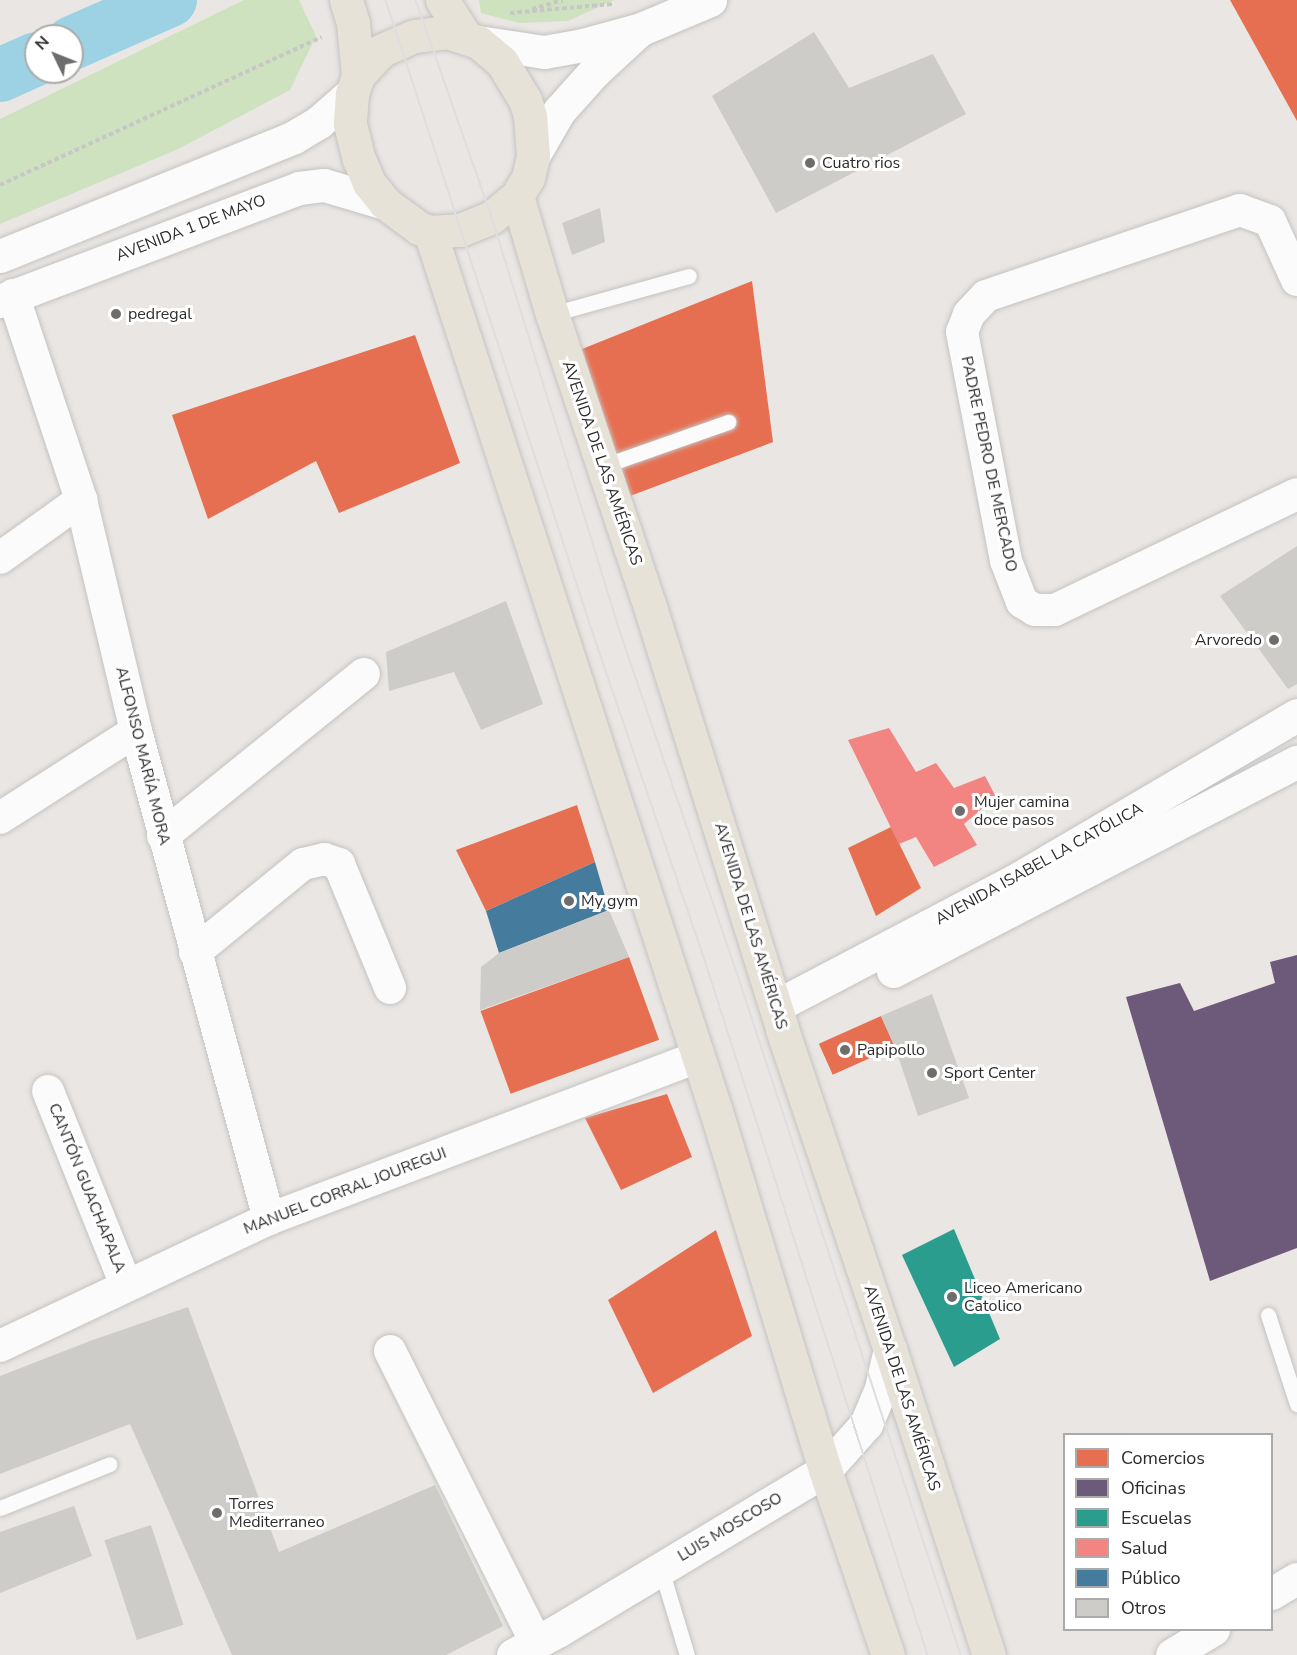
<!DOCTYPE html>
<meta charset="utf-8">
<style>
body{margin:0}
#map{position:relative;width:1297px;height:1655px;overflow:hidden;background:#e9e6e3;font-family:"Nunito Sans",sans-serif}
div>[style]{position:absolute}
.green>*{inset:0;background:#cee2bf}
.shops>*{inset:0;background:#e76f51;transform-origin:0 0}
.offices>*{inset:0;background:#6d597a}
.schools>*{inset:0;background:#2a9d8f}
.health>*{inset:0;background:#f28482}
.public>*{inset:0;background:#457b9d}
.river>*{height:54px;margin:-27px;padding:0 27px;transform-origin:27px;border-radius:27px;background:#9dd2e4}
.building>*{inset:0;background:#ceccc9;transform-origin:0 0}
.path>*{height:4px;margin-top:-2px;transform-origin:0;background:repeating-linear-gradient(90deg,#c7c7c6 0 4.5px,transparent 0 7.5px)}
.roads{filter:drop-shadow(0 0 2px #c4c3c2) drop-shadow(0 0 2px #c4c3c2)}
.lane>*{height:15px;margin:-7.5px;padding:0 7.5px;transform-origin:7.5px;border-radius:7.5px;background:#fcfbfb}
.street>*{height:32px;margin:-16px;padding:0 16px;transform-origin:16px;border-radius:16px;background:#fcfbfb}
.secondary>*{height:33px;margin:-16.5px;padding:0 16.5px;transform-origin:16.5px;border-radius:16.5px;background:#fcfbfb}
.primary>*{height:33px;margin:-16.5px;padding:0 16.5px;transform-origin:16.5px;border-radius:16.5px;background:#e6e2d7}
.tram>*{height:1.5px;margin:-0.75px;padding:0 0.75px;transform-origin:0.75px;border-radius:0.75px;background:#dedee0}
.dots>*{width:16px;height:16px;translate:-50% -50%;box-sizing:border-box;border:3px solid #fff;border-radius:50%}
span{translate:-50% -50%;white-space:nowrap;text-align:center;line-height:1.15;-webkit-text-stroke:6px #fff;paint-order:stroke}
.poi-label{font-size:16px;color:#2c2c2c}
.left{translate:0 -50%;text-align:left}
.right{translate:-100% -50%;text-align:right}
.street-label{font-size:16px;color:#2c2c2c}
.legend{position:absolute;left:1063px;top:1433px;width:210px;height:198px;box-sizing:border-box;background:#fff;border:2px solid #ababab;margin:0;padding:8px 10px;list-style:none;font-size:18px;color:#2c2c2c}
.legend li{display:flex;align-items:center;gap:12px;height:30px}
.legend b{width:30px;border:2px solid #ababab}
.north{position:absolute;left:24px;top:24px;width:60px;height:60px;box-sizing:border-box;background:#fff;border:2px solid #ababab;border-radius:50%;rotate:313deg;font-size:16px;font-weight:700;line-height:24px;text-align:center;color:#2c2c2c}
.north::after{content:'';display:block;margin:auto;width:21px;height:27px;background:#6e6d6c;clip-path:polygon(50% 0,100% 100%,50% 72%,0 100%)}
</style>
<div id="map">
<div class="green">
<div style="clip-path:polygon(244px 0,299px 0,316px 36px,290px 90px,176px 150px,0 224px,0 119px)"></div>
<div style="clip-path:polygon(479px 0,614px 0,568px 21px,519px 23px,481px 13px)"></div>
</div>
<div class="shops">
<div style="clip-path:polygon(1230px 0,1297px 0,1297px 121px)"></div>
<div style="clip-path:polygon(752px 281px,773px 442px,630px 496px,582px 349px)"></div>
<div style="clip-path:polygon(415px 335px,460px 463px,339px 513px,316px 461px,208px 519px,172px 415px)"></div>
<div style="clip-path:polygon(577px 805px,595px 862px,486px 911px,456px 850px)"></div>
<div style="clip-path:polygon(891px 827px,921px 888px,876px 916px,848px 848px)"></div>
<div style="left:629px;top:957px;width:88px;height:158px;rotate:70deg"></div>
<div style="left:881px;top:1016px;width:34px;height:68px;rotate:66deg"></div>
<div style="clip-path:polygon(667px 1094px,692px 1157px,621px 1190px,585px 1118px)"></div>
<div style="clip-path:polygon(716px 1230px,752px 1336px,653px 1393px,608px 1300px)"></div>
</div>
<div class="offices">
<div style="clip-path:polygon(1297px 955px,1297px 1248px,1210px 1281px,1126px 997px,1180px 983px,1194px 1011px,1275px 983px,1270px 962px)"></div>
</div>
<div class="schools">
<div style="clip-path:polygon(954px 1229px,1000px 1339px,954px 1367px,902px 1255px)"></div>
</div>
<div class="health">
<div style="clip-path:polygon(889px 728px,916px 772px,936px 763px,954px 788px,985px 776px,996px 797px,964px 824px,977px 845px,934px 867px,916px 837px,899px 844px,848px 740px)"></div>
</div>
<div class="public">
<div style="clip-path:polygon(595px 862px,609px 910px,499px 953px,486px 911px)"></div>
</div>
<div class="river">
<div style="left:72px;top:43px;width:107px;rotate:-23.7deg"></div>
<div style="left:0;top:75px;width:39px;rotate:-24deg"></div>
</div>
<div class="building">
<div style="clip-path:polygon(814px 32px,849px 88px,933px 54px,966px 114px,776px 213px,712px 96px)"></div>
<div style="clip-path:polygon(600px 208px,605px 242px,572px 255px,562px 223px)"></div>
<div style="clip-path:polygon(1297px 546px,1297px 684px,1288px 689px,1220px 596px)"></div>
<div style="clip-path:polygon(506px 601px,543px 704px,481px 730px,454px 672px,389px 691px,386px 652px)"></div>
<div style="clip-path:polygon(609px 910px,629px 957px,480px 1010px,481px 967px,499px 953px)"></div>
<div style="clip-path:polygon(932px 994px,969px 1098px,918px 1116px,895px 1047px,881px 1016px)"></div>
<div style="clip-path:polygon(188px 1307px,279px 1552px,435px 1485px,503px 1626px,446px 1655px,232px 1655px,130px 1424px,0 1474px,0 1376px,90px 1341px)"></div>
<div style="clip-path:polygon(74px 1506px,92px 1556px,0 1593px,0 1532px)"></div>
<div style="left:151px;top:1525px;width:105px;height:49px;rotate:72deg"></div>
</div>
<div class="path">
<div style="left:532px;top:9px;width:32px;rotate:-16deg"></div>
<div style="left:510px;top:13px;width:103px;rotate:-5deg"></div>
<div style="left:0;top:185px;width:354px;rotate:-24.7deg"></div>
</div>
<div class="roads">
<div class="lane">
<div style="left:552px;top:314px;width:142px;rotate:-15.5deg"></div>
<div style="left:603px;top:466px;width:133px;rotate:-19.4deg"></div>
<div style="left:1268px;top:1315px;width:94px;rotate:72deg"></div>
<div style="left:0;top:1508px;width:118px;rotate:-21.8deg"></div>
<div style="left:661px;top:1569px;width:90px;rotate:73.2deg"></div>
</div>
<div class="street">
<div style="left:1297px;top:280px;width:65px;rotate:-114.6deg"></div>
<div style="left:1270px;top:221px;width:32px;rotate:-160deg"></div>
<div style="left:1240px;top:210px;width:268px;rotate:161.3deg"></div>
<div style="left:986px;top:296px;width:25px;rotate:133deg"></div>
<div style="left:969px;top:314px;width:19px;rotate:111deg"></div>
<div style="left:962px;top:332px;width:233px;rotate:79.1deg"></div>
<div style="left:1006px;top:561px;width:44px;rotate:68.7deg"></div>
<div style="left:1022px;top:602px;width:15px;rotate:32deg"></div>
<div style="left:1035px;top:610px;width:20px"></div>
<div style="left:1055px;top:610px;width:268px;rotate:-25.6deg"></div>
<div style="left:13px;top:295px;width:216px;rotate:71.6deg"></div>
<div style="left:81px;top:500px;width:237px;rotate:76.6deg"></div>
<div style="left:136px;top:731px;width:506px;rotate:74.75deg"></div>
<div style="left:0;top:558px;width:100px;rotate:-35.6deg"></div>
<div style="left:0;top:818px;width:161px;rotate:-32.6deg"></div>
<div style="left:163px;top:836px;width:258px;rotate:-38.9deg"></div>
<div style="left:195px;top:952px;width:139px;rotate:-39.2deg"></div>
<div style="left:303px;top:864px;width:22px;rotate:-13deg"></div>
<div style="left:324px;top:859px;width:16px;rotate:18deg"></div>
<div style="left:339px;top:864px;width:134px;rotate:67.6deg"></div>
<div style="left:48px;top:1091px;width:209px;rotate:68.1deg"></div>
<div style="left:0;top:1346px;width:297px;rotate:-25.3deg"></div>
<div style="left:269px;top:1219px;width:459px;rotate:-20.7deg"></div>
<div style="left:390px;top:1351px;width:326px;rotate:63.4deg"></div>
<div style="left:1272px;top:1594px;width:29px;rotate:-31deg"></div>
<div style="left:1172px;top:1655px;width:49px;rotate:-30.8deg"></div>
</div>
<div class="secondary">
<div style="left:478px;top:42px;width:67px;rotate:8.6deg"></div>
<div style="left:544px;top:52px;width:40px;rotate:-10deg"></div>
<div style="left:583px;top:45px;width:60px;rotate:-15.4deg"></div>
<div style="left:641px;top:29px;width:75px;rotate:-22.8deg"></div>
<div style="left:533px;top:156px;width:52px;rotate:-60deg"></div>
<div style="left:559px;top:111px;width:52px;rotate:-48.1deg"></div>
<div style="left:594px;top:72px;width:59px;rotate:-42.9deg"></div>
<div style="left:0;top:256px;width:317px;rotate:-22deg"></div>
<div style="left:294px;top:137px;width:29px;rotate:-31deg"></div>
<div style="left:319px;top:122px;width:44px;rotate:-41.3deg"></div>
<div style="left:0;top:301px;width:320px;rotate:-20.7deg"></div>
<div style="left:299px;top:188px;width:25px;rotate:-7deg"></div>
<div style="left:324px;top:185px;width:64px;rotate:16.4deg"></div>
<div style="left:893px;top:971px;width:455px;rotate:-27.4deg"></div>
<div style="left:776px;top:1006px;width:269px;rotate:-27.7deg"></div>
<div style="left:1014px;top:881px;width:328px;rotate:-30.4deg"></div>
<div style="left:513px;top:1655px;width:52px;rotate:-28.5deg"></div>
<div style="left:559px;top:1630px;width:310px;rotate:-31deg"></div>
<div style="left:825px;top:1470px;width:62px;rotate:-48.3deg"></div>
<div style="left:866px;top:1424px;width:39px;rotate:-67deg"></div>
<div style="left:881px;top:1388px;width:40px;rotate:-77deg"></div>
</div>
<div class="primary">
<div style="left:346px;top:0;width:24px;rotate:73deg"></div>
<div style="left:353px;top:23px;width:53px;rotate:84.6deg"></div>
<div style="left:358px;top:76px;width:18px;rotate:109deg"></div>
<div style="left:352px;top:93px;width:31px;rotate:94deg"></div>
<div style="left:350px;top:124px;width:36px;rotate:76deg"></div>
<div style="left:359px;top:159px;width:26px;rotate:67deg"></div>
<div style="left:369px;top:183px;width:26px;rotate:51deg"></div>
<div style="left:385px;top:203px;width:42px;rotate:36.3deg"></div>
<div style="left:419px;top:228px;width:12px;rotate:20deg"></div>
<div style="left:430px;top:232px;width:30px;rotate:-4deg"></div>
<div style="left:460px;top:230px;width:35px;rotate:-22deg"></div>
<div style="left:492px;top:217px;width:33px;rotate:-40deg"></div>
<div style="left:517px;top:196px;width:21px;rotate:-59deg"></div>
<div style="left:528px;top:178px;width:23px;rotate:-77deg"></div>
<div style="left:533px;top:156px;width:40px;rotate:-94.3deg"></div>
<div style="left:530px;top:116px;width:17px;rotate:-107deg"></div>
<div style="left:525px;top:100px;width:44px;rotate:-121.2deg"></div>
<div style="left:502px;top:62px;width:31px;rotate:-140deg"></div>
<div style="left:478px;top:42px;width:33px;rotate:-162deg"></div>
<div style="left:447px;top:32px;width:33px;rotate:173deg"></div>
<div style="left:414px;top:36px;width:36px;rotate:156deg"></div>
<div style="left:381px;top:51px;width:34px;rotate:133deg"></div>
<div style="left:442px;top:0;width:43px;rotate:57.4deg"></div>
<div style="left:517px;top:196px;width:123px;rotate:73.5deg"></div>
<div style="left:552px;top:314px;width:312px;rotate:71.5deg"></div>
<div style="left:651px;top:610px;width:439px;rotate:72.6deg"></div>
<div style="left:782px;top:1029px;width:338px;rotate:71.4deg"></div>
<div style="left:890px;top:1349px;width:322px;rotate:72.1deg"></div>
<div style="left:430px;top:232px;width:924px;rotate:71.98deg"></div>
<div style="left:716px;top:1111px;width:375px;rotate:73.1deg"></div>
<div style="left:825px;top:1470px;width:195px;rotate:71.2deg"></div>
</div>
</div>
<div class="tram">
<div style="left:386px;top:0;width:663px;rotate:71.89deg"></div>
<div style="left:592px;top:630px;width:346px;rotate:71.1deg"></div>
<div style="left:704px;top:957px;width:733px;rotate:72.21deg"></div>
<div style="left:416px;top:0;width:230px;rotate:70.7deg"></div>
<div style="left:492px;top:217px;width:424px;rotate:72.8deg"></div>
<div style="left:617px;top:622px;width:367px;rotate:71.1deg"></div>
<div style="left:736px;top:969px;width:722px;rotate:71.84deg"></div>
</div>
<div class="dots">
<div style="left:810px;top:163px;background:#6e6d6c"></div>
<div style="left:116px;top:314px;background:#6e6d6c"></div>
<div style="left:1274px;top:640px;background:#6e6d6c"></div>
<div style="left:960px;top:811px;background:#6e6d6c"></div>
<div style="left:569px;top:901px;background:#6e6d6c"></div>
<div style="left:845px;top:1050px;background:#6e6d6c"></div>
<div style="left:932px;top:1073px;background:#6e6d6c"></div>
<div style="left:952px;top:1297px;background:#6e6d6c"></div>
<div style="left:217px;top:1513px;background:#6e6d6c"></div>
</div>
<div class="poi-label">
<span class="left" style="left:822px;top:163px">Cuatro rios</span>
<span class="left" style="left:128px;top:314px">pedregal</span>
<span class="right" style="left:1262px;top:640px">Arvoredo</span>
<span class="left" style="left:974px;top:811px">Mujer camina<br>doce pasos</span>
<span class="left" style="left:581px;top:901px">My gym</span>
<span class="left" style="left:857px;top:1050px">Papipollo</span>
<span class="left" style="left:944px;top:1073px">Sport Center</span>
<span class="left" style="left:964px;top:1297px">Liceo Americano<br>Catolico</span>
<span class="left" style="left:229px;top:1513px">Torres<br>Mediterraneo</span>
</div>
<div class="street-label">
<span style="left:191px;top:228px;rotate:-21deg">AVENIDA 1 DE MAYO</span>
<span style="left:602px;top:463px;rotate:71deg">AVENIDA DE LAS AMÉRICAS</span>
<span style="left:989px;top:464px;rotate:78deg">PADRE PEDRO DE MERCADO</span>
<span style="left:143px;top:756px;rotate:76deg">ALFONSO MARÍA MORA</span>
<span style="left:1039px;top:864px;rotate:-29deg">AVENIDA ISABEL LA CATÓLICA</span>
<span style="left:751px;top:926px;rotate:73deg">AVENIDA DE LAS AMÉRICAS</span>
<span style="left:87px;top:1188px;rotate:68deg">CANTÓN GUACHAPALA</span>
<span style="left:345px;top:1191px;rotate:-21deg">MANUEL CORRAL JOUREGUI</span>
<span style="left:902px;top:1388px;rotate:72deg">AVENIDA DE LAS AMÉRICAS</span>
<span style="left:730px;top:1527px;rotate:-31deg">LUIS MOSCOSO</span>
</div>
<ul class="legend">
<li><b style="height:16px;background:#e76f51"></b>Comercios</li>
<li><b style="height:16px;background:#6d597a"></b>Oficinas</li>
<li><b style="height:16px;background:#2a9d8f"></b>Escuelas</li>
<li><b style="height:16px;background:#f28482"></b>Salud</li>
<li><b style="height:16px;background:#457b9d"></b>Público</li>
<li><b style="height:16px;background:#ceccc9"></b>Otros</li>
</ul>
<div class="north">N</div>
</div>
